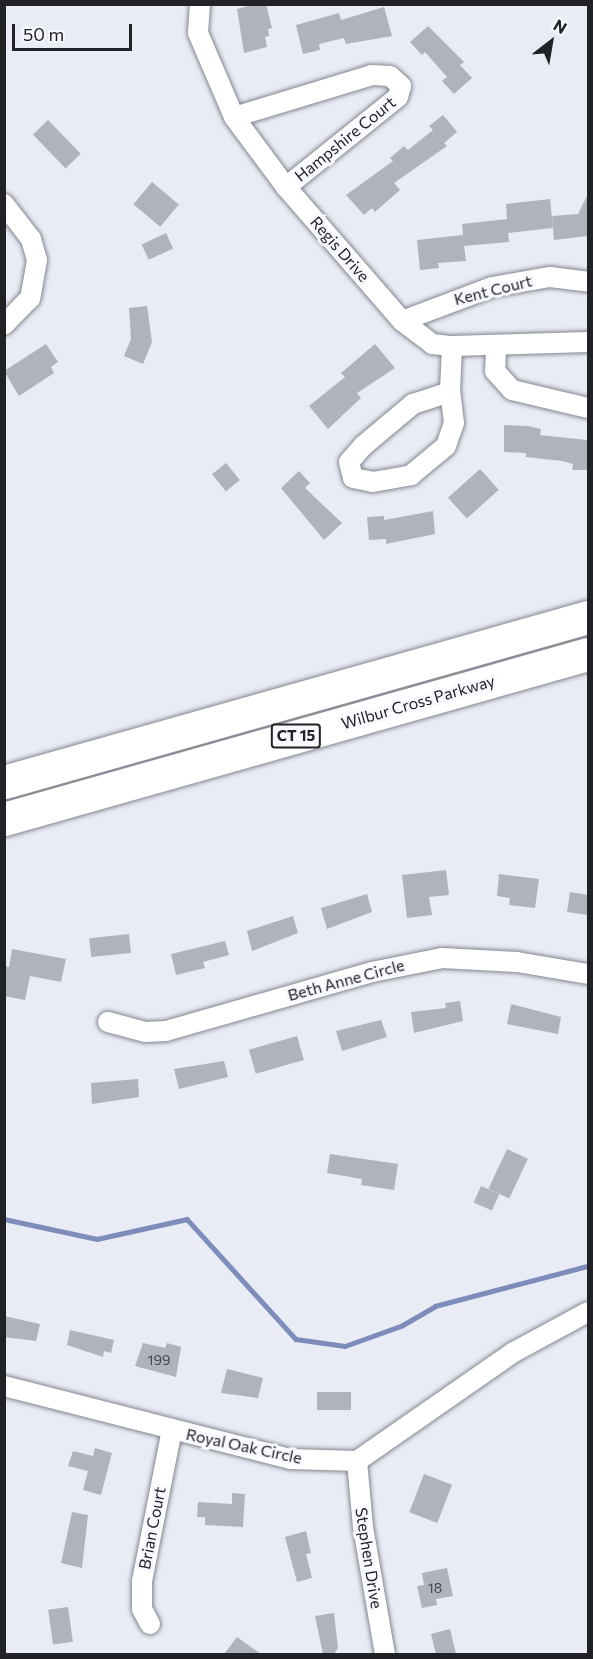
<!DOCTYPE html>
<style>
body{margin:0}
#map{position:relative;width:593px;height:1659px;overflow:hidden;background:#e9ecf5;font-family:Commissioner,sans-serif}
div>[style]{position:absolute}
.stream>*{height:4.5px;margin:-2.25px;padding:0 2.25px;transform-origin:2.25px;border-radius:2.25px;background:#7d8cba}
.building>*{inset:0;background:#b0b3bb;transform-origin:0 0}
.roads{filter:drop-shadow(0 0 2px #84878f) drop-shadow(0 0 2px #84878f)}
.street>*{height:20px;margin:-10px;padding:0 10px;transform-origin:10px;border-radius:10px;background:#fff}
.highway>*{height:33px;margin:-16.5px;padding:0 16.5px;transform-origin:16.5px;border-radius:16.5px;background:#fff}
span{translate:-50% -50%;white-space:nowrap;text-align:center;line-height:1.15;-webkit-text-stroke:6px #f7f9ff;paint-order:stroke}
.number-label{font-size:14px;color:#45464a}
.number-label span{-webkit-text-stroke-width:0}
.shield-label span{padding:2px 4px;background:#f7f9ff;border:2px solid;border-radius:4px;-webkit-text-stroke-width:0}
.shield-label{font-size:15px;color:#212225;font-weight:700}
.street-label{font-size:16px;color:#212225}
.frame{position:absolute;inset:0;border:6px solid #212225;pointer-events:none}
.north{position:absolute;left:521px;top:12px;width:60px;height:60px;-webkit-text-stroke:4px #f7f9ff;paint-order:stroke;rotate:31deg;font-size:16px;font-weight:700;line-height:24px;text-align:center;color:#212225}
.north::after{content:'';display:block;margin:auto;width:21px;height:27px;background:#212225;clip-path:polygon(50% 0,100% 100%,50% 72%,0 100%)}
.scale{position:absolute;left:12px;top:24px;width:120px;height:27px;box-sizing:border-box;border:3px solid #212225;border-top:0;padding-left:8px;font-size:18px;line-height:21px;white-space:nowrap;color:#212225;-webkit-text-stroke:4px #f7f9ff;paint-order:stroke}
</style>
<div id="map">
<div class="stream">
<div style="left:4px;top:1219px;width:95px;rotate:12.1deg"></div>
<div style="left:97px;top:1239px;width:92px;rotate:-12.5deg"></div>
<div style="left:187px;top:1219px;width:162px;rotate:47.8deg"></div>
<div style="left:296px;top:1339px;width:49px;rotate:8.1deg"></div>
<div style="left:345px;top:1346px;width:59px;rotate:-19.7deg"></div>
<div style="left:401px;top:1326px;width:39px;rotate:-30deg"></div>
<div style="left:435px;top:1306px;width:158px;rotate:-14.7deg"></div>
</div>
<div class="building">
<div style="clip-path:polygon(256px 4px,266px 4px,272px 28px,268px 29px,269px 36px,265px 37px,267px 47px,244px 53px,237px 9px)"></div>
<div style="clip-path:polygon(384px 7px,392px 36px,346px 44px,344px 38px,319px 44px,320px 50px,303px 54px,296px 25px,339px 13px,341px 20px)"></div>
<div style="clip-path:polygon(428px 26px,464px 62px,460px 65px,472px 78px,454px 94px,442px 81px,447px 77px,425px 52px,422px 55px,410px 42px)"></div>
<div style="clip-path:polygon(443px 115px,457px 132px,444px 143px,447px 146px,394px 183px,400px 190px,375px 212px,372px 208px,364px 215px,346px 195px,393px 161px,390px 158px,404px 146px,408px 150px,433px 130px,429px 126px)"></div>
<div style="left:48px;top:120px;width:47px;height:21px;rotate:46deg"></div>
<div style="left:152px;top:182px;width:35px;height:29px;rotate:40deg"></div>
<div style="clip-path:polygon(588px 194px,588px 236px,554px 240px,552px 216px,578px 214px)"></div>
<div style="clip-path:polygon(550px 199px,553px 228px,508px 233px,509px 242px,464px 246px,466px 261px,438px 263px,439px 268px,420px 270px,417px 240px,463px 235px,462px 224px,507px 219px,506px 204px)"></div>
<div style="left:166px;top:233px;width:17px;height:27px;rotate:65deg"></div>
<div style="clip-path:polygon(147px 306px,152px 342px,143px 364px,124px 356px,131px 339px,129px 308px)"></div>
<div style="clip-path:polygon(46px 344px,58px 362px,51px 367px,54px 373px,19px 396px,4px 371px)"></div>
<div style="clip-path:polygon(375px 344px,395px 368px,357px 393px,361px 398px,328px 429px,309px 406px,345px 377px,341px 373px)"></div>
<div style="clip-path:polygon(504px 425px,528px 426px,541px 429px,540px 435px,587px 440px,588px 470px,572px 470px,573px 464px,562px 461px,526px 457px,526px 453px,504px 452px)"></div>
<div style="left:226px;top:463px;width:22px;height:18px;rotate:51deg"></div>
<div style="left:480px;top:469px;width:28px;height:43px;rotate:48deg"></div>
<div style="clip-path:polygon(299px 471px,310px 483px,305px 488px,342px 523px,324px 540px,281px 488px)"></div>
<div style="clip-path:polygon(433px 511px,435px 534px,386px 544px,386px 539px,369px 540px,367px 517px,384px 516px,384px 520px)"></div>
<div style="clip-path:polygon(446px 870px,449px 895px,429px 897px,432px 915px,407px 918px,402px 875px)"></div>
<div style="clip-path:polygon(499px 874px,539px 879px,535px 908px,509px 905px,510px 898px,497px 896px)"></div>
<div style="clip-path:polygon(570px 892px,588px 895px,588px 915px,567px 912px)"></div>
<div style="clip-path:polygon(367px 894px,372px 912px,327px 929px,321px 908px)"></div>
<div style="clip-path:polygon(293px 916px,298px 933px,252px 951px,247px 931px)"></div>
<div style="left:129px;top:934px;width:19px;height:40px;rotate:84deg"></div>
<div style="clip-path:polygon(225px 941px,229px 955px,203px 962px,205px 968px,176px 975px,171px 954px)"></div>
<div style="clip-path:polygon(12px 949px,66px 959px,61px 982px,30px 976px,25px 1000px,4px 996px,4px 966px,9px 967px)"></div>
<div style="clip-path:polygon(460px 1001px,463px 1021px,414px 1033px,411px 1012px,446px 1008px,445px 1003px)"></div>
<div style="clip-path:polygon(511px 1004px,561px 1017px,558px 1034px,507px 1024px)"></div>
<div style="clip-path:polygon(381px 1020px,387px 1037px,342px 1051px,336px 1031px)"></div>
<div style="left:297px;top:1036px;width:25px;height:50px;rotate:74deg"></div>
<div style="clip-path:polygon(224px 1061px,228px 1077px,179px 1089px,174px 1069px)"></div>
<div style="clip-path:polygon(138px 1079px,139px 1097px,92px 1104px,91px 1083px)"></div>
<div style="left:507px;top:1149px;width:23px;height:44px;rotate:25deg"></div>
<div style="clip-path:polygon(330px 1154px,398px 1164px,394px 1190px,361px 1185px,362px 1179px,327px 1173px)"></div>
<div style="left:481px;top:1186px;width:20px;height:18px;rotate:24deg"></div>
<div style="clip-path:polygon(4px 1316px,40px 1324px,36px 1341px,4px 1337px)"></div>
<div style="clip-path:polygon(70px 1330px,114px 1340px,111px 1353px,104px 1351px,103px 1357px,67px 1345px)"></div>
<div style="clip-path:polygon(143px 1343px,165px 1348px,167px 1343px,181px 1347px,176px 1377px,135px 1366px)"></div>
<div style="clip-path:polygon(227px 1369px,263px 1378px,258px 1398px,221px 1393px)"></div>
<div style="left:351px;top:1392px;width:18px;height:34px;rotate:90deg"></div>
<div style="clip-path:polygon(95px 1448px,112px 1453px,101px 1495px,83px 1490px,88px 1471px,68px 1466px,73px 1451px,93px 1456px)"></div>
<div style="left:424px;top:1474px;width:30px;height:41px;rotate:21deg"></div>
<div style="clip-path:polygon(232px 1493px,245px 1494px,243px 1527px,205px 1525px,205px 1517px,197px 1517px,198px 1502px,232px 1504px)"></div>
<div style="clip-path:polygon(72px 1512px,88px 1515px,82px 1568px,61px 1563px)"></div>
<div style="clip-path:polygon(306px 1531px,311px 1553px,306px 1554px,312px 1578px,297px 1582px,285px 1537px)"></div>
<div style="clip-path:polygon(447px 1568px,453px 1596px,436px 1599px,437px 1605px,422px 1608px,417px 1586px,424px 1585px,422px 1573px)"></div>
<div style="left:68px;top:1607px;width:35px;height:20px;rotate:82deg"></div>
<div style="clip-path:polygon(334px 1613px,338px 1648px,334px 1654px,323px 1654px,315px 1616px)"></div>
<div style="clip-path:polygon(450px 1629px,456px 1654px,436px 1654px,431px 1634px)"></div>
<div style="clip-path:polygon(237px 1637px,261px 1654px,224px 1654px)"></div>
</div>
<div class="roads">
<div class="street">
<div style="left:200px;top:4px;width:29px;rotate:94deg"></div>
<div style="left:198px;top:33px;width:91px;rotate:66.8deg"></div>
<div style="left:234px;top:117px;width:87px;rotate:53.4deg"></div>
<div style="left:286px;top:187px;width:177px;rotate:49.1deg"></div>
<div style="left:402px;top:321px;width:38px;rotate:37deg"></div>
<div style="left:432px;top:344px;width:20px;rotate:6deg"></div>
<div style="left:452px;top:346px;width:136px;rotate:-1.7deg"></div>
<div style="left:234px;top:117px;width:144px;rotate:-16.9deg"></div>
<div style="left:372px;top:75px;width:18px;rotate:3deg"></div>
<div style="left:390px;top:76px;width:15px;rotate:42deg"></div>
<div style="left:401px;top:86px;width:11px;rotate:105deg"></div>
<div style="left:398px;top:97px;width:144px;rotate:141.2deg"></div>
<div style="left:4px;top:204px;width:44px;rotate:52.4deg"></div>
<div style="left:31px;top:239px;width:22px;rotate:74deg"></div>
<div style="left:37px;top:260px;width:39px;rotate:100deg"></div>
<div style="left:30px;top:298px;width:37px;rotate:134deg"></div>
<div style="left:402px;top:321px;width:96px;rotate:-20.7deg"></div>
<div style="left:492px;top:287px;width:59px;rotate:-9.8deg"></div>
<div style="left:550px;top:277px;width:38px;rotate:7deg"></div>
<div style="left:496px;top:348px;width:23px;rotate:92deg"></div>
<div style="left:495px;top:371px;width:25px;rotate:48deg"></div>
<div style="left:512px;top:390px;width:78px;rotate:13.3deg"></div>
<div style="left:450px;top:392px;width:39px;rotate:162deg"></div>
<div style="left:413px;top:404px;width:65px;rotate:140deg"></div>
<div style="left:363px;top:446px;width:21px;rotate:131deg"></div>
<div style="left:349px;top:462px;width:16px;rotate:76deg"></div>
<div style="left:353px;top:478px;width:20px;rotate:11deg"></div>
<div style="left:373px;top:482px;width:39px;rotate:-10deg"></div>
<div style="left:411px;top:475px;width:45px;rotate:-39.6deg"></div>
<div style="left:446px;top:446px;width:24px;rotate:-71deg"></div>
<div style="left:454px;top:423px;width:31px;rotate:-97deg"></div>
<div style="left:450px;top:392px;width:46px;rotate:-87.5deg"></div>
<div style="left:108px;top:1022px;width:39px;rotate:15deg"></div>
<div style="left:146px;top:1032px;width:20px;rotate:-3deg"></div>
<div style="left:166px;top:1031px;width:214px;rotate:-16deg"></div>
<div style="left:372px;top:972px;width:71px;rotate:-11.3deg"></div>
<div style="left:442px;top:958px;width:75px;rotate:3.1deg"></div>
<div style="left:517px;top:962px;width:72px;rotate:9.6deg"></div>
<div style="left:4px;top:1386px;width:295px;rotate:14.3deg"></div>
<div style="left:290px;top:1459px;width:67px;rotate:1.7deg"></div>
<div style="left:357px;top:1461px;width:191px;rotate:-34.8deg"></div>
<div style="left:514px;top:1352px;width:84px;rotate:-28.4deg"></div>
<div style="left:357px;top:1461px;width:66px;rotate:84.8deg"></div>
<div style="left:363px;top:1527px;width:129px;rotate:80.2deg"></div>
<div style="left:150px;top:1624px;width:17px;rotate:-118deg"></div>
<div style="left:142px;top:1609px;width:28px;rotate:-90deg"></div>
<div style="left:142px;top:1581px;width:154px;rotate:-78.8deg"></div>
</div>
<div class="highway">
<div style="left:4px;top:782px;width:607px;rotate:-15.78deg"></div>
<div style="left:4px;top:819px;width:607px;rotate:-15.78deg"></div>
</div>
</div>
<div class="number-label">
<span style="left:159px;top:1360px">199</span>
<span style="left:435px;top:1588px">18</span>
</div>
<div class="shield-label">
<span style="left:296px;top:736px">CT 15</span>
</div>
<div class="street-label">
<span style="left:345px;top:139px;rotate:-39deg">Hampshire Court</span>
<span style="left:340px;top:249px;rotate:49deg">Regis Drive</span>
<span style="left:493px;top:290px;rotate:-14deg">Kent Court</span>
<span style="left:418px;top:702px;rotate:-16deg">Wilbur Cross Parkway</span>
<span style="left:346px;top:980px;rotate:-15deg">Beth Anne Circle</span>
<span style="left:244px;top:1446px;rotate:12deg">Royal Oak Circle</span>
<span style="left:152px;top:1528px;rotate:-79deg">Brian Court</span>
<span style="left:369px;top:1558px;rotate:81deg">Stephen Drive</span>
</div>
<div class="frame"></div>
<div class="north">N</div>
<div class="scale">50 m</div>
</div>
